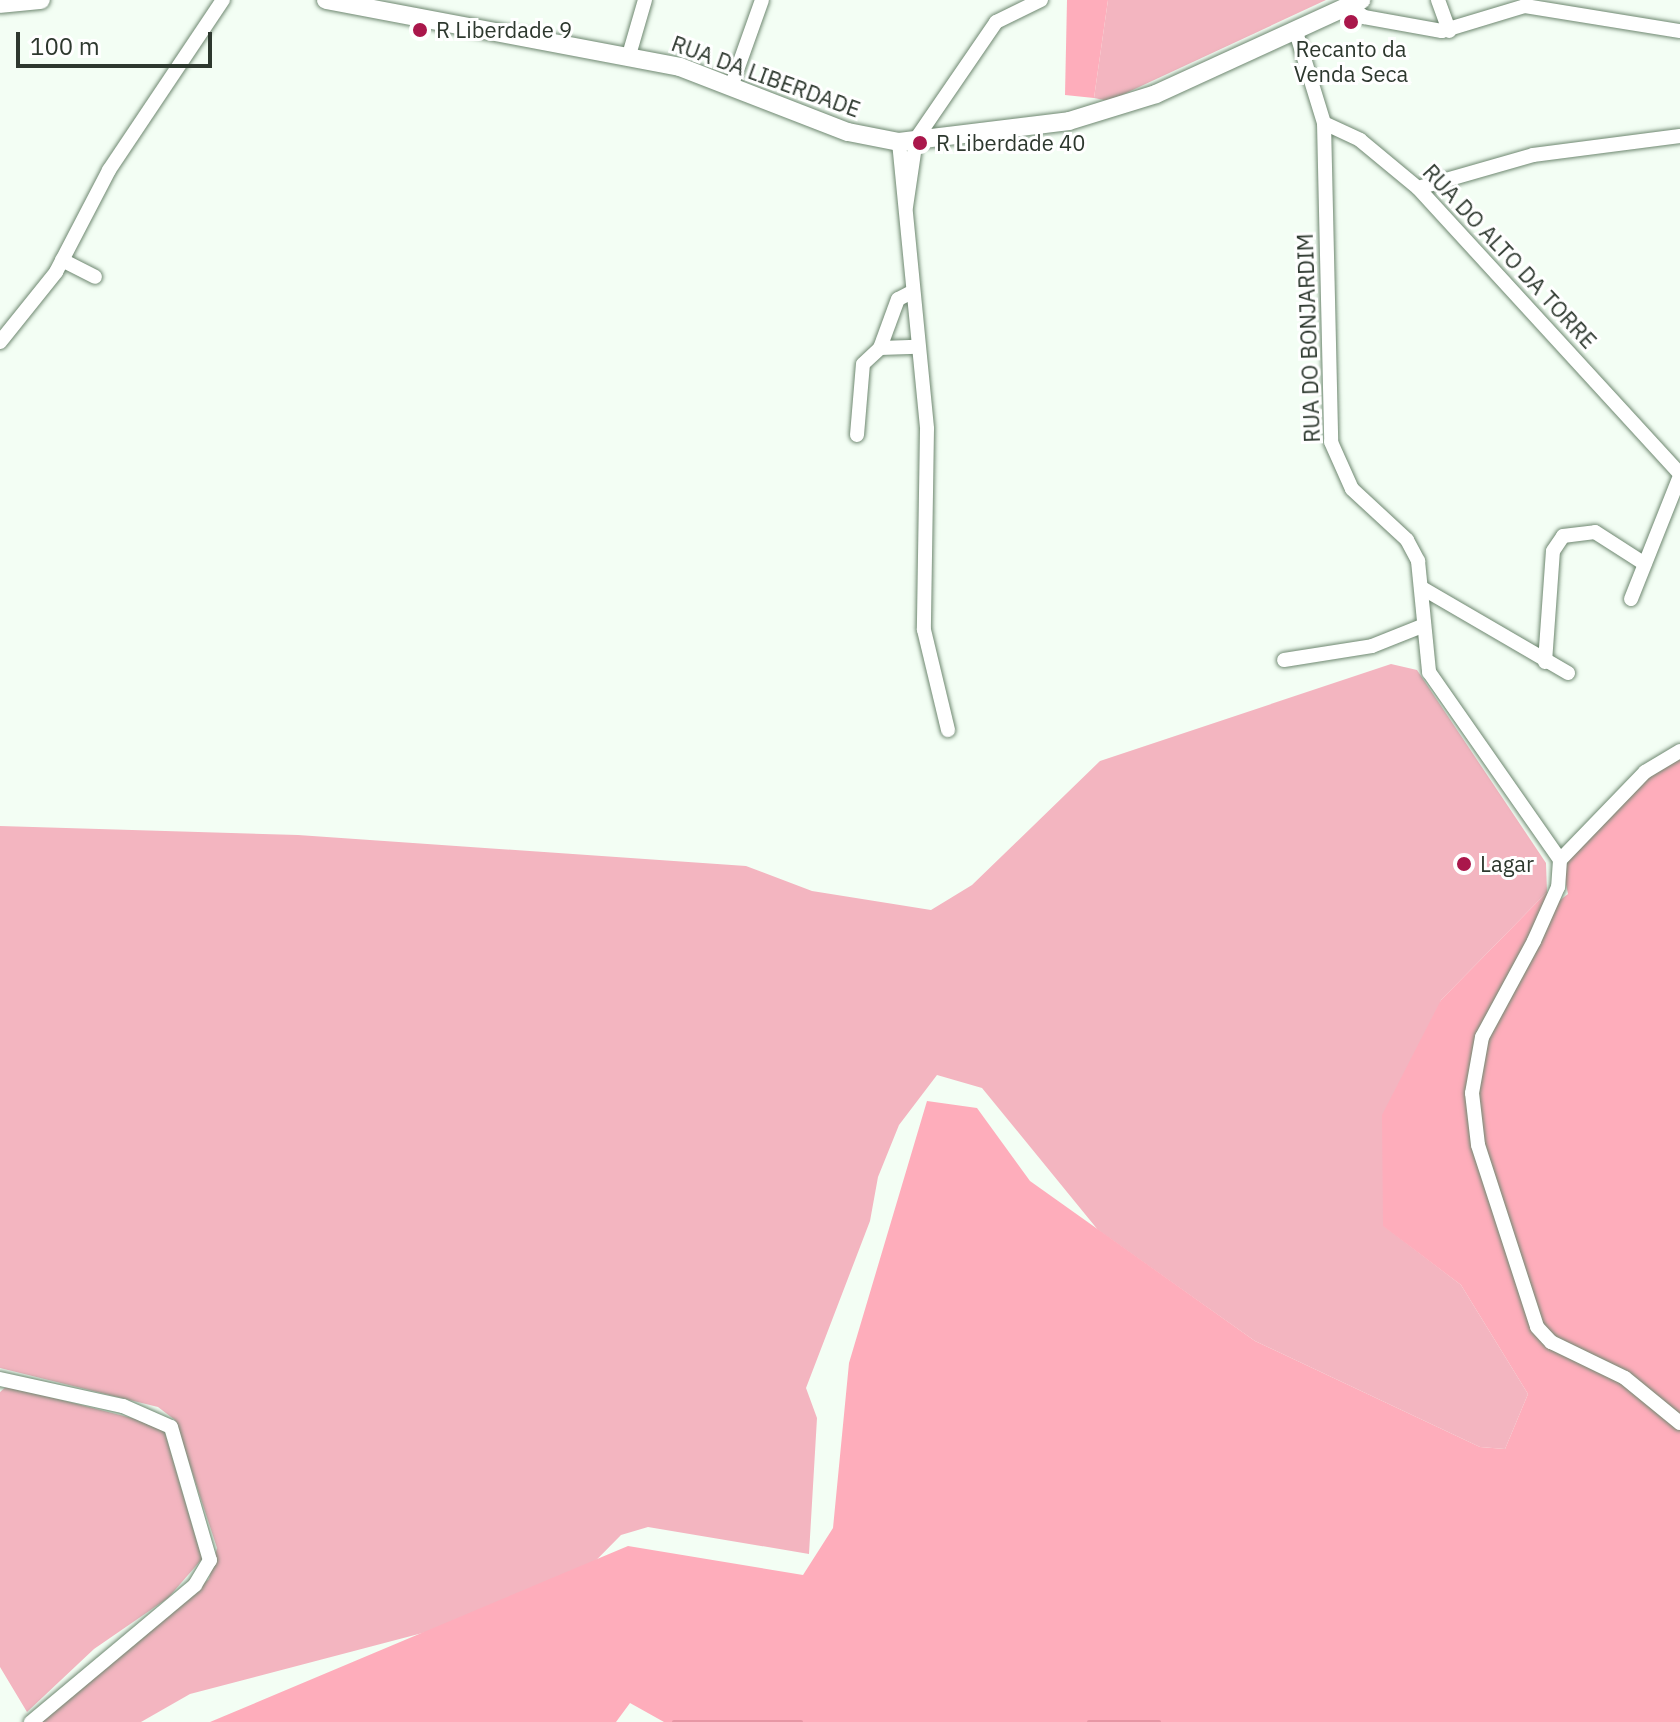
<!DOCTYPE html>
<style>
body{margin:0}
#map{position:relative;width:1680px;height:1722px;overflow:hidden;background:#f3fef4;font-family:"IBM Plex Sans",sans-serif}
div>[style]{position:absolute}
.green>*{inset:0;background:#f3b5c0}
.forest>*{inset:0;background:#feadbb}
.stream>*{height:4px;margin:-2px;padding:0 2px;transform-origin:2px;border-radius:2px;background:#e797a5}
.roads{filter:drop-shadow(0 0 2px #6e8770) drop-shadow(0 0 2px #6e8770)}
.minor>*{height:14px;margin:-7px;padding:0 7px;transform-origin:7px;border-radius:7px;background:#fff}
.tertiary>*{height:18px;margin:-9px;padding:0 9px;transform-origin:9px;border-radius:9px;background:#fff}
.dots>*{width:22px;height:22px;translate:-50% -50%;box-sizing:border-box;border:4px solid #fff;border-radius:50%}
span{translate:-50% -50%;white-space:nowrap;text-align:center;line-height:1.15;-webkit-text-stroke:6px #fff;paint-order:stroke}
.poi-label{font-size:22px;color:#2d382e}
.left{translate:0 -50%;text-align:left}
.street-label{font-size:22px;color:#2d382e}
.scale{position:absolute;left:16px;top:32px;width:196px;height:36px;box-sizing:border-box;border:4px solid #2d382e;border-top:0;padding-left:10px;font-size:24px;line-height:28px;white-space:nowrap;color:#2d382e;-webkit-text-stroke:6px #fff;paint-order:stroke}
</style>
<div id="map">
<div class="green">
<div style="clip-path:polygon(1108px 0,1326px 0,1109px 101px,1094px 98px)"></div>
<div style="clip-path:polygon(1391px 664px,1417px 670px,1546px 863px,1547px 892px,1441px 1000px,1384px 1226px,1461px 1285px,1528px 1394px,1505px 1449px,1480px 1447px,1255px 1341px,1098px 1230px,982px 1088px,937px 1075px,899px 1125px,878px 1177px,870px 1221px,806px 1388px,817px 1418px,809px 1554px,648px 1527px,621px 1535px,560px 1597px,190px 1694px,141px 1722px,42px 1722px,209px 1579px,217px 1548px,175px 1420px,158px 1407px,0 1368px,0 826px,298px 835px,746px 866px,812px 891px,931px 910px,972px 885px,1100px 761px)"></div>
<div style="clip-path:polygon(7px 1386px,163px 1426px,202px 1559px,168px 1598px,94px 1649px,27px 1712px,0 1667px,0 1392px)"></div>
</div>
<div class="forest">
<div style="clip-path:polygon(1067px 0,1108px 0,1094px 98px,1065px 95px)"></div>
<div style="clip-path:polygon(1680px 755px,1680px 1722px,664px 1722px,630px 1703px,616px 1722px,210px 1722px,628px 1546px,803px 1575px,833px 1528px,849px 1363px,927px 1101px,977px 1108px,1030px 1181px,1255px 1341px,1480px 1447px,1505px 1449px,1528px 1394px,1461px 1285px,1383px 1226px,1382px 1115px,1441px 1000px,1547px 892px,1559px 901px,1568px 894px,1562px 865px,1631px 790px)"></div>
</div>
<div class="stream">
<div style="left:674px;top:1722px;width:127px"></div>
<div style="left:1089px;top:1722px;width:70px"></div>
</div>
<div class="roads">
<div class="minor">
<div style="left:1438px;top:0;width:33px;rotate:70deg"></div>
<div style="left:1349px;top:6px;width:19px;rotate:36deg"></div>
<div style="left:1364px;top:17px;width:79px;rotate:10.2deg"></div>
<div style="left:1442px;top:31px;width:87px;rotate:-16.8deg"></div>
<div style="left:1525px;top:6px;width:157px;rotate:9.2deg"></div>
<div style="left:1296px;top:32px;width:95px;rotate:72.9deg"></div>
<div style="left:1324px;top:123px;width:319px;rotate:88.7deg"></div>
<div style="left:1331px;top:442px;width:51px;rotate:65.9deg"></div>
<div style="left:1352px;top:489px;width:75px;rotate:42.8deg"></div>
<div style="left:1407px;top:540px;width:24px;rotate:62deg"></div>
<div style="left:1418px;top:561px;width:112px;rotate:84.3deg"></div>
<div style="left:1429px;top:672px;width:229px;rotate:55.1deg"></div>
<div style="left:629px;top:55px;width:57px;rotate:-73.8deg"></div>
<div style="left:731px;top:87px;width:92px;rotate:-70.4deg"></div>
<div style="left:1324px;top:123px;width:40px;rotate:25deg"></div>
<div style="left:1360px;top:140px;width:75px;rotate:39.6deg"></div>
<div style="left:1418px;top:188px;width:388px;rotate:47.5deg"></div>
<div style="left:899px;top:142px;width:288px;rotate:84.4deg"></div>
<div style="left:927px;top:429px;width:201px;rotate:90.9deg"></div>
<div style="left:924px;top:630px;width:103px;rotate:76.5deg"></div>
<div style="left:1418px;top:188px;width:120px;rotate:-16deg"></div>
<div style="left:1533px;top:155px;width:148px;rotate:-7.4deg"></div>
<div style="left:906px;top:207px;width:69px;rotate:-81.6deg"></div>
<div style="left:916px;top:139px;width:142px;rotate:-55.6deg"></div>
<div style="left:996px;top:22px;width:50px;rotate:-26.1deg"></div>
<div style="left:62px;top:260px;width:37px;rotate:27deg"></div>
<div style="left:910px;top:293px;width:13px;rotate:153deg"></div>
<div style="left:898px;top:299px;width:52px;rotate:110.2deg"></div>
<div style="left:880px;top:348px;width:37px;rotate:-2deg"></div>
<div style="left:0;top:342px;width:90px;rotate:-51.3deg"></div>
<div style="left:56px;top:272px;width:115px;rotate:-62.5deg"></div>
<div style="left:109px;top:170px;width:205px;rotate:-56.2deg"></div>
<div style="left:857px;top:435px;width:71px;rotate:-85.2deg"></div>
<div style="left:863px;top:364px;width:23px;rotate:-43deg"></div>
<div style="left:1422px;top:588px;width:169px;rotate:30.2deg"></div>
<div style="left:1631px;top:599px;width:132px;rotate:-68.3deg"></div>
<div style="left:1284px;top:660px;width:89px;rotate:-9deg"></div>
<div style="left:1372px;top:646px;width:54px;rotate:-21.8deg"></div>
<div style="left:1545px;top:662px;width:111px;rotate:-85.9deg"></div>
<div style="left:1553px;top:551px;width:18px;rotate:-56deg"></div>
<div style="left:1563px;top:536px;width:32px;rotate:-7deg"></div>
<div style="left:1595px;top:532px;width:59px;rotate:32.6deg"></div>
<div style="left:1680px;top:751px;width:41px;rotate:149deg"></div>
<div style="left:1645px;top:772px;width:122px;rotate:134deg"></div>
<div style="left:1560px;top:860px;width:27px;rotate:94deg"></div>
<div style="left:1558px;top:887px;width:59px;rotate:114deg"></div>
<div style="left:1534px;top:941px;width:109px;rotate:118.4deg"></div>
<div style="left:1482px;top:1037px;width:57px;rotate:100.1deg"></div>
<div style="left:1472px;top:1093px;width:52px;rotate:83.4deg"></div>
<div style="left:1478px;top:1145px;width:191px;rotate:72deg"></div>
<div style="left:1537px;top:1327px;width:21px;rotate:47deg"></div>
<div style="left:1551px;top:1342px;width:82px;rotate:25.9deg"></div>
<div style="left:1625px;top:1378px;width:71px;rotate:39.3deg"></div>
<div style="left:0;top:1379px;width:126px;rotate:12.4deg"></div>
<div style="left:123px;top:1406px;width:52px;rotate:23.6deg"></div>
<div style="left:171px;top:1427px;width:139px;rotate:73.7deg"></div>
<div style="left:210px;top:1560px;width:29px;rotate:121deg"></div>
<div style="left:195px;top:1585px;width:214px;rotate:140.1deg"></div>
</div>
<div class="tertiary">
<div style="left:326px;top:0;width:360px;rotate:10.7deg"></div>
<div style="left:680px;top:67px;width:180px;rotate:21.2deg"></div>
<div style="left:848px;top:132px;width:52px;rotate:11.1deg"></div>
<div style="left:899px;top:142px;width:171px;rotate:-7deg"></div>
<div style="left:1069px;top:121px;width:91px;rotate:-17.2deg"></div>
<div style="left:1156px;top:94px;width:226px;rotate:-24.6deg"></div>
<div style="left:0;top:4px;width:41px;rotate:-5.6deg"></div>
</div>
</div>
<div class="dots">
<div style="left:1351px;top:22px;background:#aa174b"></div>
<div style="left:420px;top:30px;background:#aa174b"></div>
<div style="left:920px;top:143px;background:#aa174b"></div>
<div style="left:1464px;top:864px;background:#aa174b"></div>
</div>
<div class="poi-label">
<span class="left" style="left:436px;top:30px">R Liberdade 9</span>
<span style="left:1351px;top:61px">Recanto da<br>Venda Seca</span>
<span class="left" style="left:936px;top:143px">R Liberdade 40</span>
<span class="left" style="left:1480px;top:864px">Lagar</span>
</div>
<div class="street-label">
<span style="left:766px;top:76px;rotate:20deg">RUA DA LIBERDADE</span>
<span style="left:1510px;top:256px;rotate:47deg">RUA DO ALTO DA TORRE</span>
<span style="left:1308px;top:338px;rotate:-92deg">RUA DO BONJARDIM</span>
</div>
<div class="scale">100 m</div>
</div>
